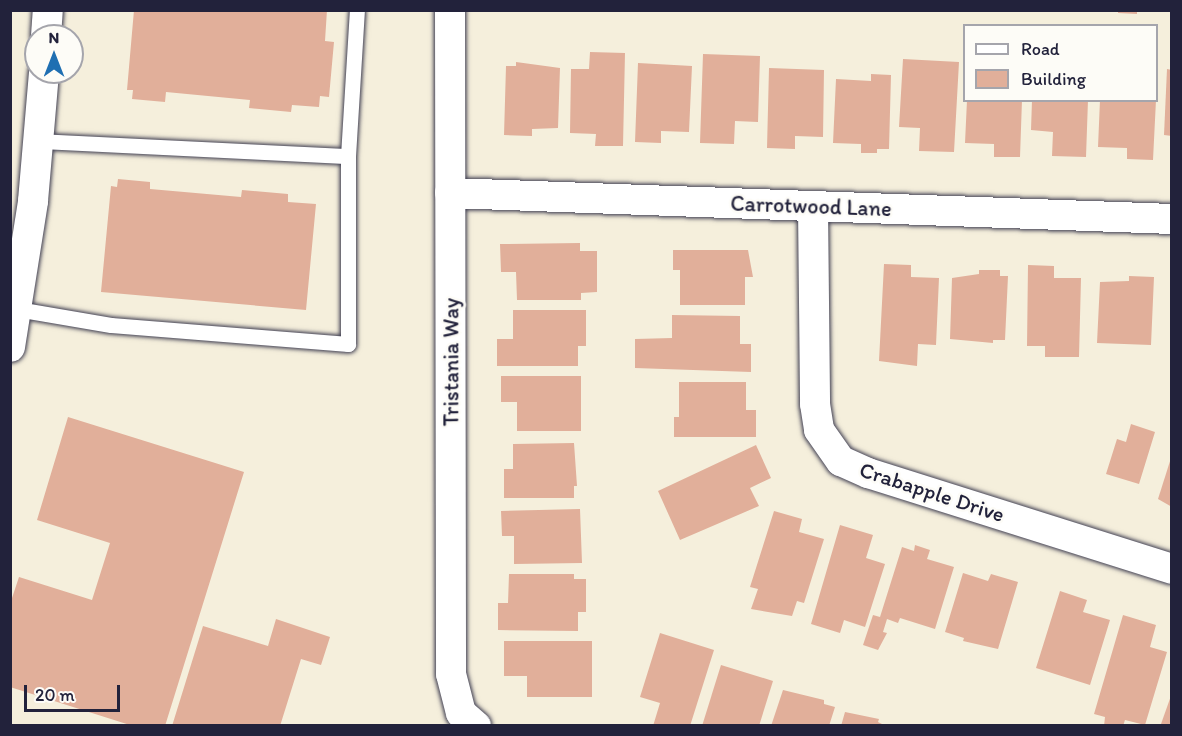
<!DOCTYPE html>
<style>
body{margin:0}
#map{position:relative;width:1182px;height:736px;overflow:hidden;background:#f5efdc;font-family:Itim,sans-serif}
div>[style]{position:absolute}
.building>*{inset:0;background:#e1af9a}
.roads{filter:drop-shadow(0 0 2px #424153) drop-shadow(0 0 2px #424153)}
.lane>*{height:15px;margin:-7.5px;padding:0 7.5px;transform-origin:7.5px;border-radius:7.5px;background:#fff}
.street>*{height:30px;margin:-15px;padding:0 15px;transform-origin:15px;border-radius:15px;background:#fff}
span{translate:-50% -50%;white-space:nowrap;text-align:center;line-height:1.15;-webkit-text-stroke:5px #fdfcf7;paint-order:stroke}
.street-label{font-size:22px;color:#22223b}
.frame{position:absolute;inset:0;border:12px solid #22223b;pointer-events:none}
.legend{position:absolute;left:963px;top:24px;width:195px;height:78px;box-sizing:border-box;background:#fdfcf7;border:2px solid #a5a5ac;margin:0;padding:8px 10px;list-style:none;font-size:18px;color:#22223b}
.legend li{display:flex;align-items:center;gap:12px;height:30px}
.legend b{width:30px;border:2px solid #a5a5ac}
.north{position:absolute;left:24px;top:24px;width:60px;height:60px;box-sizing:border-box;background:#fdfcf7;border:2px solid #a5a5ac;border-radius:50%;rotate:0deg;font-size:16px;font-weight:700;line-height:24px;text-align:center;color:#22223b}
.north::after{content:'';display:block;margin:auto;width:21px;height:27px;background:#1f6fb2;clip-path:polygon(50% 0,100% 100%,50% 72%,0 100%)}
.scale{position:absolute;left:24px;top:685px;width:96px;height:27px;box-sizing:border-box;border:3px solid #22223b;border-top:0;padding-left:8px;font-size:18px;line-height:21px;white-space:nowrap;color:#22223b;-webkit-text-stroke:4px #fdfcf7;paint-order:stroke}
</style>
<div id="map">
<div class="building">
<div style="clip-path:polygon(134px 10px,327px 10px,325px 41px,334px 42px,329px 97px,320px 96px,319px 107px,292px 105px,291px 112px,249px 108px,250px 100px,166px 92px,165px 102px,132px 99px,133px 90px,127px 90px)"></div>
<div style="clip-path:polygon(1118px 10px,1137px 10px,1137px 14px,1118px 13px)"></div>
<div style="clip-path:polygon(590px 52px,625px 53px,623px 146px,595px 146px,596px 134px,570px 133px,571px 69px,589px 69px)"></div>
<div style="clip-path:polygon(703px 54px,760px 56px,758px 122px,735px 121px,734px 144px,700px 143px)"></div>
<div style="clip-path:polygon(903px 59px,959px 62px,954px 152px,919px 151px,920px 128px,899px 127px)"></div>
<div style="clip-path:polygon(516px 62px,560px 68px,558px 128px,532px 129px,532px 136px,504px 135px,506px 66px,516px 66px)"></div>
<div style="clip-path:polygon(638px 63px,692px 66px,689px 132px,661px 131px,661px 143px,635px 142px)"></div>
<div style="clip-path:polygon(769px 68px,824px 70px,823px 137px,795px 136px,795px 149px,767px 148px)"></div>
<div style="clip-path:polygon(1167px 69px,1172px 70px,1172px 136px,1164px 135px)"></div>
<div style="clip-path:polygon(871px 74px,891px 75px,889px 149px,877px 149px,877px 153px,861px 153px,861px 144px,833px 143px,836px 79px,871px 81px)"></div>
<div style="clip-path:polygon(967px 100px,1022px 100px,1020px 157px,994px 157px,994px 144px,965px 143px)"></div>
<div style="clip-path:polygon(1032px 100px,1088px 100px,1086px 157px,1052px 156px,1053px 132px,1031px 130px)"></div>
<div style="clip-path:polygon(1100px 100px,1156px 100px,1153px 160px,1127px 159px,1127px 148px,1098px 147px)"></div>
<div style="clip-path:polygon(118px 179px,150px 182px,150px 189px,241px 197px,242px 190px,288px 194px,288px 202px,316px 204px,306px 310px,101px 292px,111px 186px,117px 187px)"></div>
<div style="clip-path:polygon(580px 243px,580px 251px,597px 251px,597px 292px,581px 293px,581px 300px,517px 300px,516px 272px,501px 272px,500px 244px)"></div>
<div style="clip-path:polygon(673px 250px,748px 250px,753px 277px,745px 277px,745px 305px,680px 305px,680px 270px,673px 270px)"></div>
<div style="clip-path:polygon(884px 264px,911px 265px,911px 277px,939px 278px,936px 345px,918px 344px,917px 366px,879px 361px)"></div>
<div style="clip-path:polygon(1028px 265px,1054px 266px,1054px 278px,1081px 278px,1079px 357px,1045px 357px,1045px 346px,1027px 346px)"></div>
<div style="clip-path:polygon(979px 270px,1000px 270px,1000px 276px,1008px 276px,1005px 340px,993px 340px,993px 343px,950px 339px,952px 278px,979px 274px)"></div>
<div style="clip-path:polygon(1129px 276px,1154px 277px,1151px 345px,1097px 343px,1100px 282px,1129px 281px)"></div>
<div style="clip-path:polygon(513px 310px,586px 310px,586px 346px,578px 346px,578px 366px,497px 366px,497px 339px,513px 339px)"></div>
<div style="clip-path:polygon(672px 315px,740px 316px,740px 344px,751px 344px,751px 372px,635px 368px,635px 339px,672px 338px)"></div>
<div style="clip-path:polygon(501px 376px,581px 376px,581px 431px,517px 431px,517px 402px,501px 402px)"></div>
<div style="clip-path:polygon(679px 382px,746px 382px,746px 410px,756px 410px,756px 437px,674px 437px,674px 417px,679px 417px)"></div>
<div style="clip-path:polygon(68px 417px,244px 472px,165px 726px,133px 726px,10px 687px,10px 604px,19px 577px,92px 600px,110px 543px,37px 520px)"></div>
<div style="clip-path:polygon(1131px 424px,1155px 432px,1139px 484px,1106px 474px,1117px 439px,1126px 442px)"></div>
<div style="clip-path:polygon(574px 443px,577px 486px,574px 486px,574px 498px,504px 498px,504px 469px,513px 469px,513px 444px)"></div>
<div style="clip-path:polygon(756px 445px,771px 478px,750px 488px,759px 506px,680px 540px,658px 491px)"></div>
<div style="clip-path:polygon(1171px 458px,1172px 458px,1172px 507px,1158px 499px)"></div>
<div style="clip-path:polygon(580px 509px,582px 563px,514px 564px,514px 536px,502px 536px,501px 511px)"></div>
<div style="clip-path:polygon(774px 511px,802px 519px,799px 532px,824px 539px,804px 603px,797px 601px,792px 616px,751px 609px,758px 589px,750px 587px)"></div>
<div style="clip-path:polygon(840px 525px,873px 535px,866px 558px,885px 564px,865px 627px,844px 620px,840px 633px,811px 624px)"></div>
<div style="clip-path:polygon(915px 545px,930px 550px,927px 559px,954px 567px,935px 629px,900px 618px,898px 623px,887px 619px,883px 632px,887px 633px,878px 650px,863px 645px,873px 615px,880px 617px,902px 547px,914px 551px)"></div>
<div style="clip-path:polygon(963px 573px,988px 581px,991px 574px,1018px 582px,998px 649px,963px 641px,964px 638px,945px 632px)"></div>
<div style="clip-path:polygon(509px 574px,574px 574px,574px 579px,586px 579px,586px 612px,578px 612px,578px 631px,498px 630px,498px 603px,508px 603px)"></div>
<div style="clip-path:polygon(1060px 591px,1087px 600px,1083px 612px,1110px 620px,1090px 685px,1036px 668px)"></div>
<div style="clip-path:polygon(1123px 615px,1156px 625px,1150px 647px,1167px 652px,1145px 725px,1125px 720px,1123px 726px,1104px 726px,1105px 717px,1094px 714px)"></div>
<div style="clip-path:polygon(276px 619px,330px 637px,321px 665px,301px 659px,280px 726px,172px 726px,203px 626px,268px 646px)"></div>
<div style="clip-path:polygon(660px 633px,714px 650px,690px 726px,653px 726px,660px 703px,640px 697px)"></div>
<div style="clip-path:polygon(504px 641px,592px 641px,592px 697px,527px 697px,527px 676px,504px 676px)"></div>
<div style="clip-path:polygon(721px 665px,773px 681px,759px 726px,702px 726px)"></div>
<div style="clip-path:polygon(783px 690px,824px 700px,824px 704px,835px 707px,829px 726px,771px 726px)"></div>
<div style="clip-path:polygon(1172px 693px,1172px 726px,1165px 726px,1161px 724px)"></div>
<div style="clip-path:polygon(845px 712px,879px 719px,878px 722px,886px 726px,841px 726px)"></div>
</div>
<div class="roads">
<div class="lane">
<div style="left:39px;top:141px;width:309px;rotate:2.8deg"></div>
<div style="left:17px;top:309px;width:95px;rotate:9.7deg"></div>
<div style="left:111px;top:325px;width:238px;rotate:4.6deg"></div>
<div style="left:348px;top:344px;width:188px;rotate:-90deg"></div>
<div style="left:348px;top:156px;width:146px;rotate:-86.5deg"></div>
</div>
<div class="street">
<div style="left:450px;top:10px;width:664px;rotate:89.91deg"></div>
<div style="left:451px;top:674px;width:40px;rotate:75.6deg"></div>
<div style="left:461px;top:713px;width:20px;rotate:41deg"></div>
<div style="left:46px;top:36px;width:26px;rotate:-86deg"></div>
<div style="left:450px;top:193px;width:722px;rotate:2.06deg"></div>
<div style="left:813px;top:206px;width:198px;rotate:89.4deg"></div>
<div style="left:815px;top:404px;width:26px;rotate:81deg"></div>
<div style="left:819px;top:430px;width:38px;rotate:55deg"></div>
<div style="left:841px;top:461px;width:30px;rotate:24deg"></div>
<div style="left:868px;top:473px;width:319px;rotate:17.5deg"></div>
<div style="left:10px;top:347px;width:148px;rotate:-81deg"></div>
<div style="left:33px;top:201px;width:129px;rotate:-85.1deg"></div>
</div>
</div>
<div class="street-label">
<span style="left:811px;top:206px;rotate:2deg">Carrotwood Lane</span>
<span style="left:451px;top:362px;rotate:-90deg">Tristania Way</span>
<span style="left:932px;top:492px;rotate:18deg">Crabapple Drive</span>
</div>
<div class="frame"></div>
<ul class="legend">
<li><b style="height:8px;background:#fff"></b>Road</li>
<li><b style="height:16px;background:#e1af9a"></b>Building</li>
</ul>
<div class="north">N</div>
<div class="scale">20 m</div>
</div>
